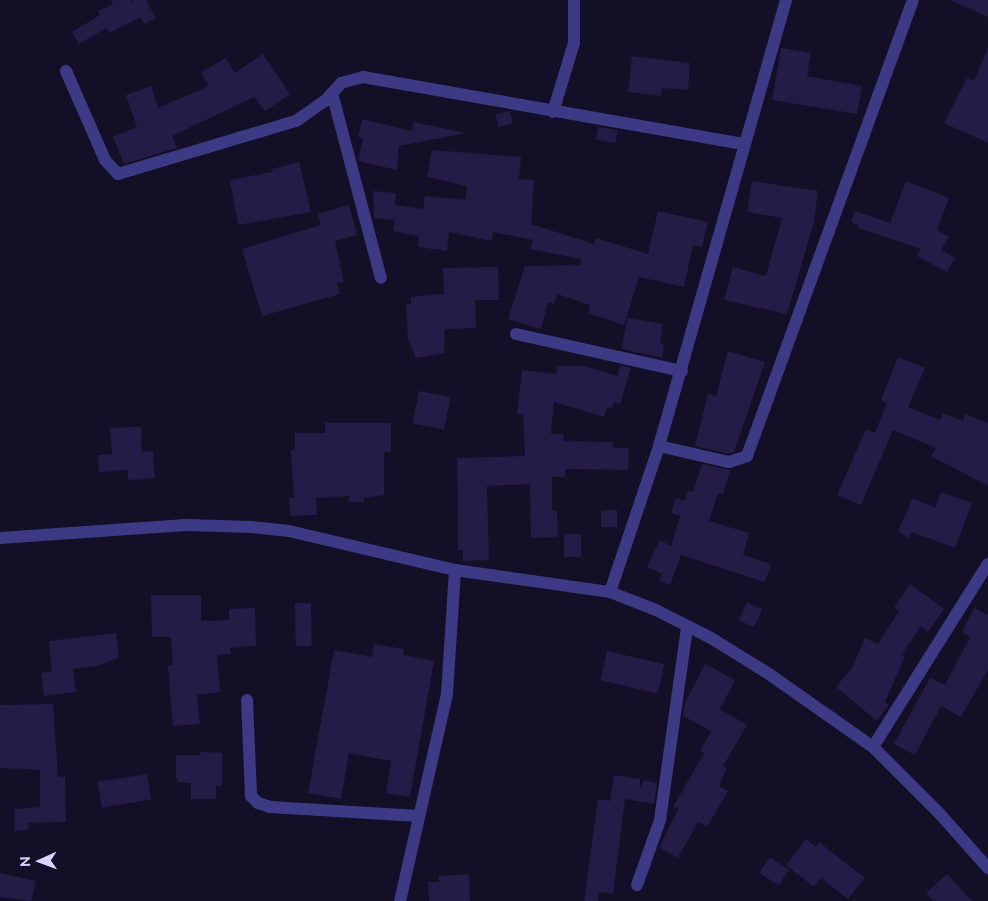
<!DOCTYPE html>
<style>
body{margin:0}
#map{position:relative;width:988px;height:901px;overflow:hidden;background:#130f26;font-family:Raleway,sans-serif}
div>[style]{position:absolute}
.building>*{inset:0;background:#241b47;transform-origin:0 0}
.minor>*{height:12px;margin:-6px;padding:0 6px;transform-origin:6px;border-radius:6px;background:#3d3a85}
span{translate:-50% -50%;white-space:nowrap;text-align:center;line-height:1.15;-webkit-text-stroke:4px #130f26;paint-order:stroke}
.north{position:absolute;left:15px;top:836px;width:50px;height:50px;-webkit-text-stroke:4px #130f26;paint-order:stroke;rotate:268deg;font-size:14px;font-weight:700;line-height:20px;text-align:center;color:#d9d4ff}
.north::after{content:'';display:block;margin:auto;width:18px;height:22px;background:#d9d4ff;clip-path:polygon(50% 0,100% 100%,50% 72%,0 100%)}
</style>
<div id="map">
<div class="building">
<div style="clip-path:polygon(111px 0,131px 0,134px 6px,132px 0,146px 0,156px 18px,144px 24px,141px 17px,109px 33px,106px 28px,79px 44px,72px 32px,100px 15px,98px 11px,113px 4px)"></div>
<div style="clip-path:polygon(950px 0,988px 0,988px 17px)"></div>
<div style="clip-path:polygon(781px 48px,811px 53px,807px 76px,862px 86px,857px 114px,772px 100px)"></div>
<div style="clip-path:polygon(988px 48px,988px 143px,944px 123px,967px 78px,974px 81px)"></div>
<div style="clip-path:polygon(263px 54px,290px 94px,265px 111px,254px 97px,172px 136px,177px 148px,124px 164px,113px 137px,137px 127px,126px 95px,151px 86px,158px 108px,209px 86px,201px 72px,226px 58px,235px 73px)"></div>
<div style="clip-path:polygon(632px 56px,690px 63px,688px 90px,662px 88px,661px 96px,628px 92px)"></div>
<div style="left:510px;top:111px;width:13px;height:15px;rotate:77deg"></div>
<div style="clip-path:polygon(362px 119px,412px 131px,414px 122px,466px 133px,399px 146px,397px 170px,358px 161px,363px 138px,358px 137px)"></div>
<div style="left:598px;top:127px;width:20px;height:13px;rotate:9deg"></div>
<div style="clip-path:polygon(432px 150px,521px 157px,519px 179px,534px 180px,531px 224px,594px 244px,596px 238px,648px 254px,658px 211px,708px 222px,702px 247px,693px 245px,684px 287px,639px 277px,624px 325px,588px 313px,590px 305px,557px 294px,554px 304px,548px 302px,541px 329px,508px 319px,525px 266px,580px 265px,581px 259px,530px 249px,533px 240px,493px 232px,492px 241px,449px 232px,447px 251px,418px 247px,419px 236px,393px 231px,395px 220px,374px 218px,373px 191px,396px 193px,395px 205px,423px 209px,425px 196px,465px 200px,467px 186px,427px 177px)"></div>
<div style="clip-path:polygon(299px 162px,311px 212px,238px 225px,230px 180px,272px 172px,272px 169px)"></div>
<div style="clip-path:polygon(752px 181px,818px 191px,814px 222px,787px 314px,724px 300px,733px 267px,766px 276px,782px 218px,747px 212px)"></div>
<div style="clip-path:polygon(906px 181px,949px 198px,937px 230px,949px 237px,941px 250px,955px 258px,947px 272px,917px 256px,921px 249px,858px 228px,858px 225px,851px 222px,855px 211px,890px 223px)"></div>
<div style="clip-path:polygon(349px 205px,357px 235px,335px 241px,344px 282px,337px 283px,340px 294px,262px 316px,242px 249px,321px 225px,318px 214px)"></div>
<div style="clip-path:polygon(498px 267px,499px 300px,475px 300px,476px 328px,445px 329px,444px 353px,416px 358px,408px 339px,406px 304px,411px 304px,411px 297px,444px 294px,443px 268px)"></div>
<div style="clip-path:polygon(627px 318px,663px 324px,660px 344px,664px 345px,662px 358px,622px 349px)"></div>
<div style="clip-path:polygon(728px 351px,765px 362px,734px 452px,729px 454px,695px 446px,708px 394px,716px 396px)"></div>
<div style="clip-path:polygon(898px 357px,925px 368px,908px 407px,940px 420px,943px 413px,963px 421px,965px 414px,988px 423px,988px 486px,931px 456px,936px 448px,893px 430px,861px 505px,837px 495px,866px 429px,875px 433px,887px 403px,881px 400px)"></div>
<div style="clip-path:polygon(620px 365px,631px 368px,620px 404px,614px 402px,612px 409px,607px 407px,604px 417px,554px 402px,551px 434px,563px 434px,564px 441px,613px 442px,613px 448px,629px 448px,628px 470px,565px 469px,565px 477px,552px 477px,552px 511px,557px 511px,558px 537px,531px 538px,530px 484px,487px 486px,489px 560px,463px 561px,463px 550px,458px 550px,457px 458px,525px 456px,523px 414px,517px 414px,522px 370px,557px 374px,557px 366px,585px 366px,618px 376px)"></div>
<div style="left:419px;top:391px;width:32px;height:33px;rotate:11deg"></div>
<div style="clip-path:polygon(325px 423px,391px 423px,391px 452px,384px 452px,384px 495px,364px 498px,364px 502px,349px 502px,349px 496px,316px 498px,317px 515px,290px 516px,289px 498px,294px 498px,291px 450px,295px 450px,295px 433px,325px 433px)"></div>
<div style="clip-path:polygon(141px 427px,142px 452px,153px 451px,155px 478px,128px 480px,128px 470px,99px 472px,98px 455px,112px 454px,110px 428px)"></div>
<div style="clip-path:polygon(702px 464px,730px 470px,723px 494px,718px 493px,709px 521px,749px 533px,743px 555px,771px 564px,765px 582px,681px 555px,670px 585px,659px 581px,662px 574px,647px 567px,660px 540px,671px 546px,680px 516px,671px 513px,676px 498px,684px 501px,688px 491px,693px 492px)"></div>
<div style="clip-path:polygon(941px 492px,972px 503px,955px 548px,912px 532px,909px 538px,898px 531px,913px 498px,935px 508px)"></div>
<div style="left:601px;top:510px;width:16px;height:17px"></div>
<div style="left:581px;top:534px;width:23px;height:17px;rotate:90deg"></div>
<div style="clip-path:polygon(910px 584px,944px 609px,928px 632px,921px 626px,902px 654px,905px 656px,885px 702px,889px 705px,877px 721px,836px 687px,852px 668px,865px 638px,878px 644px,899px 611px,894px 608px)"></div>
<div style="clip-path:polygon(151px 595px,201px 595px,201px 621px,229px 620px,229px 609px,255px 608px,256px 646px,236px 647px,230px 648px,231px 654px,217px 655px,220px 692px,197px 695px,200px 724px,173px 726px,168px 666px,173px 665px,171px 637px,152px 637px)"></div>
<div style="left:747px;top:602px;width:17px;height:20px;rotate:25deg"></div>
<div style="left:311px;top:603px;width:43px;height:16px;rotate:89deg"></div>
<div style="clip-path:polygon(974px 608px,988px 615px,988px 670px,961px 717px,941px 706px,915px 755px,894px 744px,930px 678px,945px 685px,970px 637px,962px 632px)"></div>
<div style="clip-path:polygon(116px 633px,119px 658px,96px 666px,73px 669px,76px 692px,44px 696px,41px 673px,52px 671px,49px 641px)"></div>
<div style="clip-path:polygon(374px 644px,404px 649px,403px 655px,434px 661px,410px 797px,386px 793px,391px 761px,349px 753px,341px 799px,308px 793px,334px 650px,372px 657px)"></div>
<div style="left:607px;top:651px;width:59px;height:30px;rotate:13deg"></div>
<div style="clip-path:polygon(705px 664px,735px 680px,720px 709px,747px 725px,723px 766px,727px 768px,719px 786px,728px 791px,707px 827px,698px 822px,678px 858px,659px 847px,679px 808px,673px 807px,704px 753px,700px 751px,711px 731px,683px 716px,685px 703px)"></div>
<div style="clip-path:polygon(53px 704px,58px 777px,65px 777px,66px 822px,28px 823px,29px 829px,15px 831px,14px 809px,40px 807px,40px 770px,0 768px,0 705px)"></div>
<div style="clip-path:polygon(200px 752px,222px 753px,222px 786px,216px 786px,216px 799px,191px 799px,191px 783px,178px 782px,176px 777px,176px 755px,200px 755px)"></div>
<div style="left:147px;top:774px;width:26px;height:50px;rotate:81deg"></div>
<div style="clip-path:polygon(614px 775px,640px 779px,640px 789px,644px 780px,657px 783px,654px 804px,625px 799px,613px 894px,599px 892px,598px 901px,584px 901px,598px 799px,610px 801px)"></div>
<div style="clip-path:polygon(806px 839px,816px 847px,819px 842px,865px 878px,848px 899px,821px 878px,814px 887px,786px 865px)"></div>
<div style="left:770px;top:857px;width:23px;height:19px;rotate:34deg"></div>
<div style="clip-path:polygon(0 873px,36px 881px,31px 901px,0 897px)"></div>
<div style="clip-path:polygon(469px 874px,470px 901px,429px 901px,428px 882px,439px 882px,439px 876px)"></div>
<div style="clip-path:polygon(947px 874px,972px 901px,933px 901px,926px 893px)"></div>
</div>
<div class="minor">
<div style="left:66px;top:71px;width:97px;rotate:66.3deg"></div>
<div style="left:105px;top:160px;width:19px;rotate:47deg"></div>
<div style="left:118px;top:174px;width:186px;rotate:-16.6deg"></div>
<div style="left:296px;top:121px;width:35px;rotate:-35deg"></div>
<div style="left:325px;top:101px;width:24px;rotate:-48deg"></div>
<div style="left:341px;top:83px;width:23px;rotate:-15deg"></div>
<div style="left:363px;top:77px;width:386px;rotate:10deg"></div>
<div style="left:332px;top:93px;width:191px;rotate:75.2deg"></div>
<div style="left:553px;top:112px;width:72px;rotate:-73.1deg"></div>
<div style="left:574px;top:43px;width:43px;rotate:-90deg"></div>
<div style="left:516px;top:334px;width:170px;rotate:12.6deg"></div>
<div style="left:659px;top:446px;width:72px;rotate:12.9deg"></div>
<div style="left:729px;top:462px;width:19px;rotate:-18deg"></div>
<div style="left:747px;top:456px;width:485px;rotate:-70deg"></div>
<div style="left:0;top:538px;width:186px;rotate:-4deg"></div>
<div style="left:186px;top:525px;width:65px;rotate:1.8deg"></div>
<div style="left:251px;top:527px;width:38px;rotate:6deg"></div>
<div style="left:289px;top:531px;width:171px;rotate:13.2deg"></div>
<div style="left:455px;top:570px;width:157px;rotate:8.1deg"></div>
<div style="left:610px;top:592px;width:49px;rotate:21.4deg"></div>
<div style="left:656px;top:610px;width:62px;rotate:27deg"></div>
<div style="left:711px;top:638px;width:68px;rotate:31.8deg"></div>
<div style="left:769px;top:674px;width:127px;rotate:35.1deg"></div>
<div style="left:873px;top:747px;width:93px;rotate:45deg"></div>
<div style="left:939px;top:813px;width:74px;rotate:48.3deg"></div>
<div style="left:610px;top:592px;width:154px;rotate:-71.4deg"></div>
<div style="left:659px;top:446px;width:464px;rotate:-74.1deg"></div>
<div style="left:247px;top:700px;width:96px;rotate:87.6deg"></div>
<div style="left:251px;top:796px;width:10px;rotate:45deg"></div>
<div style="left:258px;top:803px;width:13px;rotate:18deg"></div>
<div style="left:270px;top:807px;width:149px;rotate:3.5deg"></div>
<div style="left:873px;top:747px;width:216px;rotate:-57.9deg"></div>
<div style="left:637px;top:885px;width:69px;rotate:-70.5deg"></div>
<div style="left:660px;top:820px;width:195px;rotate:-82deg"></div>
<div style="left:400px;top:901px;width:212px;rotate:-77.2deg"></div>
<div style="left:447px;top:694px;width:124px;rotate:-86.3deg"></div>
</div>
<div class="north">N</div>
</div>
